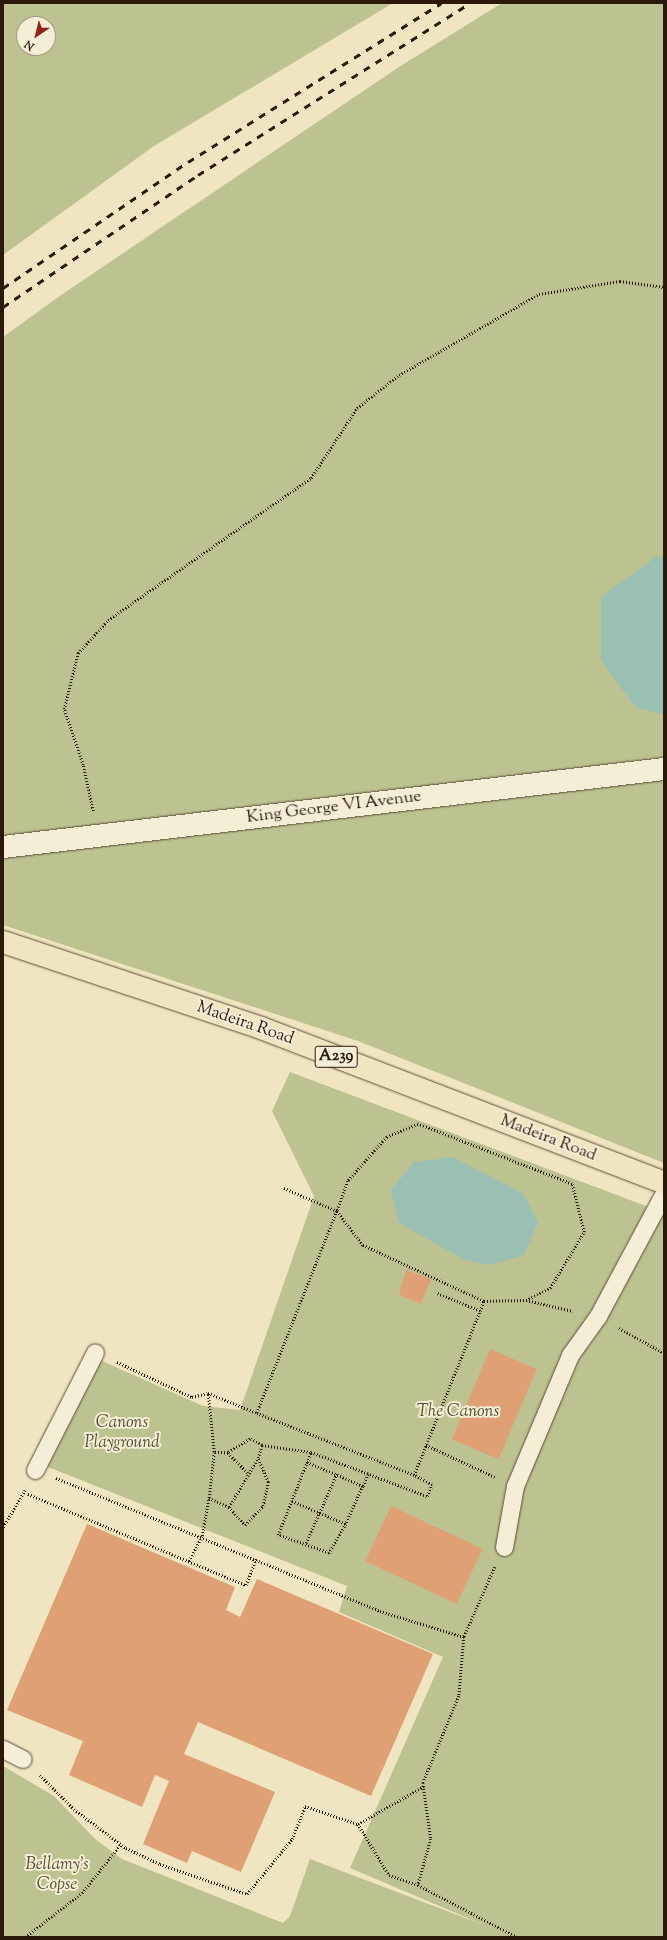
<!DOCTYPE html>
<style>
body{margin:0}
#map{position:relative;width:667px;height:1940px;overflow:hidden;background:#efe5c0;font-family:"Sorts Mill Goudy",serif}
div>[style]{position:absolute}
.green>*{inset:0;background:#bcc390}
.water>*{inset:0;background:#9abfb3}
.building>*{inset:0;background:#dfa174;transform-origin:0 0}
.path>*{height:2.5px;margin-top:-1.25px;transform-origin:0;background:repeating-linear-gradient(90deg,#2c190c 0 1px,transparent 0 3px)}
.roads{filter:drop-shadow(0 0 1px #5d4c39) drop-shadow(0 0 1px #5d4c39)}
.service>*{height:17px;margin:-8.5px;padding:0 8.5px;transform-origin:8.5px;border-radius:8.5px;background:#f5eed6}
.minor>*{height:22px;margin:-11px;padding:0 11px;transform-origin:11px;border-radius:11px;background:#f5eed6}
.primary>*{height:22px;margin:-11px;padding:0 11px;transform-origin:11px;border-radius:11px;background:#efe5c0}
.rail>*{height:3px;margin-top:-1.5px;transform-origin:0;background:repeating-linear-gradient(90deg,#2c190c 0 7px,transparent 0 14px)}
span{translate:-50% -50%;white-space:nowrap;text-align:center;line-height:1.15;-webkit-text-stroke:4px #f5eed6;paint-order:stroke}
.shield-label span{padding:1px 3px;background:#f5eed6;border:1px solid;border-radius:3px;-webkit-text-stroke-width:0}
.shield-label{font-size:16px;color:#2c190c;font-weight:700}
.street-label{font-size:17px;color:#2c190c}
.park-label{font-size:17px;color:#574c34;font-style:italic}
.frame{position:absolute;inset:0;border:4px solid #2c190c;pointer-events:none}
.north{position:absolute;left:16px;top:16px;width:40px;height:40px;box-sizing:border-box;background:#f5eed6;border:1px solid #a59985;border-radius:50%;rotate:215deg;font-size:11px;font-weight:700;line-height:16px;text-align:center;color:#2c190c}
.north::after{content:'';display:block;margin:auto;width:14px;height:18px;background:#8f2418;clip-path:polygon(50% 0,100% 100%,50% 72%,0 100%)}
</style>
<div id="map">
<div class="green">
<div style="clip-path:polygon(evenodd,3px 3px,393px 3px,154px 146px,3px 255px,3px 3px,24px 24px,48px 24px,48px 48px,24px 48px,24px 24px)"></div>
<div style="clip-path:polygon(502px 3px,664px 3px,664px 1163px,358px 1041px,3px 925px,3px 337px,64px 293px,399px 67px)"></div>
<div style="clip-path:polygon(290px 1072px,646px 1206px,664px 1217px,664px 1937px,3px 1937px,3px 1766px,54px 1796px,95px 1839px,122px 1859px,283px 1923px,290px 1916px,310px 1859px,484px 1925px,350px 1868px,443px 1657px,339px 1612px,347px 1586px,38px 1463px,93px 1357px,203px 1406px,240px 1410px,314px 1196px,272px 1111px)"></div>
</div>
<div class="water">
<div style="clip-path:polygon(657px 556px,664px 557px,664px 715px,635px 707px,601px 660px,601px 597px)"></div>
<div style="clip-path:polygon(452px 1157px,523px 1193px,538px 1222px,524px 1255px,489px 1265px,463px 1259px,399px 1223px,391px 1190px,414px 1162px)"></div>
</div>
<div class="building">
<div style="clip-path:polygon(406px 1270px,431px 1279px,421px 1304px,399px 1295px)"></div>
<div style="left:490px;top:1349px;width:51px;height:98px;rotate:23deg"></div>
<div style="left:391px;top:1506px;width:101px;height:61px;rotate:25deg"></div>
<div style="clip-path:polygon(87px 1524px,235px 1587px,226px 1610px,240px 1617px,257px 1579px,433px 1654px,371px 1796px,198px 1722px,184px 1754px,275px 1792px,241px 1872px,192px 1851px,187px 1863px,143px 1844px,169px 1781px,155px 1775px,142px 1807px,69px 1775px,83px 1741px,7px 1710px)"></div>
</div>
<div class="path">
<div style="left:93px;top:811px;width:47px;rotate:-102.3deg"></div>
<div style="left:83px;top:765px;width:59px;rotate:-108.7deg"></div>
<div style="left:64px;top:709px;width:58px;rotate:-76deg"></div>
<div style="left:78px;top:653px;width:45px;rotate:-47.7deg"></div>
<div style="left:108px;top:620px;width:248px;rotate:-35deg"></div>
<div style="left:311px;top:478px;width:84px;rotate:-56.7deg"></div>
<div style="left:357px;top:408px;width:53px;rotate:-38.2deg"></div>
<div style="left:399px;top:375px;width:162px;rotate:-30.1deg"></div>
<div style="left:539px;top:294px;width:82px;rotate:-9.1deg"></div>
<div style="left:620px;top:281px;width:44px;rotate:7.8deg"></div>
<div style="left:284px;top:1188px;width:58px;rotate:23.5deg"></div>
<div style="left:337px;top:1211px;width:217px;rotate:111.6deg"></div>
<div style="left:257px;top:1413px;width:169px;rotate:21.5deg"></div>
<div style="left:526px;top:1300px;width:27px;rotate:-27deg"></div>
<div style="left:550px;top:1288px;width:66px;rotate:-58.7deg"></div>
<div style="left:584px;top:1232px;width:49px;rotate:-104deg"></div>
<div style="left:572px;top:1184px;width:165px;rotate:-158.7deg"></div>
<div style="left:418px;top:1124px;width:34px;rotate:157deg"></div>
<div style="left:387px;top:1137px;width:59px;rotate:131.6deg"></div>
<div style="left:348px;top:1181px;width:32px;rotate:110deg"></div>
<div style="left:337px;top:1211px;width:43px;rotate:52.6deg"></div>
<div style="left:363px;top:1245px;width:133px;rotate:24.8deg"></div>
<div style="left:484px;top:1301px;width:42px;rotate:-1.4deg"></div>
<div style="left:526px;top:1300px;width:48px;rotate:13.2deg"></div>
<div style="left:480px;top:1311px;width:11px;rotate:-68deg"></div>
<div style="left:619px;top:1328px;width:51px;rotate:29.1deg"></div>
<div style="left:117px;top:1362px;width:83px;rotate:25deg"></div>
<div style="left:192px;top:1397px;width:16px;rotate:-14deg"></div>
<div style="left:262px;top:1445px;width:49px;rotate:8.1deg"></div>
<div style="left:311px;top:1452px;width:124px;rotate:20.8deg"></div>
<div style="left:427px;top:1496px;width:12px;rotate:-66deg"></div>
<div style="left:432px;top:1485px;width:21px;rotate:-151deg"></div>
<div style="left:414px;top:1475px;width:177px;rotate:-68.1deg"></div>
<div style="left:480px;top:1311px;width:48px;rotate:-157.8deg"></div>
<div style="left:426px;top:1445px;width:76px;rotate:24.9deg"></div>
<div style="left:228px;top:1453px;width:30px;rotate:45deg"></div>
<div style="left:307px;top:1462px;width:61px;rotate:23.2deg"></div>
<div style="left:363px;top:1486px;width:42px;rotate:114.1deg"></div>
<div style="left:346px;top:1524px;width:34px;rotate:120deg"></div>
<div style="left:329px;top:1553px;width:54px;rotate:-160.6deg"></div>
<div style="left:278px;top:1535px;width:89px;rotate:-68.3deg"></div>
<div style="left:56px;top:1478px;width:350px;rotate:22.3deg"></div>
<div style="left:380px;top:1611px;width:88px;rotate:17.2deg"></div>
<div style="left:363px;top:1486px;width:13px;rotate:-67deg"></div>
<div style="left:28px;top:1494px;width:236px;rotate:22.7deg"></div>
<div style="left:246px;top:1585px;width:28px;rotate:-69deg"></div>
<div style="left:209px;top:1498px;width:22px;rotate:24deg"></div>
<div style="left:229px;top:1507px;width:24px;rotate:48deg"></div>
<div style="left:245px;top:1525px;width:26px;rotate:-47deg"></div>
<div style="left:263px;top:1506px;width:25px;rotate:-78deg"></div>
<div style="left:268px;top:1482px;width:26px;rotate:-113deg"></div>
<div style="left:258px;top:1458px;width:14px;rotate:-73deg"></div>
<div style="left:262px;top:1445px;width:13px;rotate:-153deg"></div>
<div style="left:250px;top:1439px;width:26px;rotate:148deg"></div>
<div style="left:228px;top:1453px;width:14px;rotate:-176deg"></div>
<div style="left:292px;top:1501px;width:59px;rotate:23.1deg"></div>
<div style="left:229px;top:1507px;width:57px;rotate:-59.4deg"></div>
<div style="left:3px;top:1527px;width:43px;rotate:-59.3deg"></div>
<div style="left:306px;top:1543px;width:77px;rotate:-66.1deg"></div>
<div style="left:189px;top:1561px;width:28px;rotate:-63deg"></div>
<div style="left:202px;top:1536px;width:39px;rotate:-80deg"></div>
<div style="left:209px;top:1498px;width:46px;rotate:-83.8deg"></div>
<div style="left:214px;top:1452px;width:59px;rotate:-95.8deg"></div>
<div style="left:208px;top:1393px;width:53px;rotate:22.2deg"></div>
<div style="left:495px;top:1567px;width:77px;rotate:113.9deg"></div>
<div style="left:464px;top:1637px;width:59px;rotate:94.8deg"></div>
<div style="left:459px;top:1696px;width:94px;rotate:112.5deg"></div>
<div style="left:423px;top:1783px;width:57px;rotate:81.9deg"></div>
<div style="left:431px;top:1839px;width:48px;rotate:105.8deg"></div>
<div style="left:418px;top:1885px;width:112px;rotate:27.7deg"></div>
<div style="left:40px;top:1775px;width:48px;rotate:45deg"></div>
<div style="left:74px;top:1809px;width:65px;rotate:36.9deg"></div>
<div style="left:126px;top:1848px;width:38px;rotate:25deg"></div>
<div style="left:160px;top:1864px;width:92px;rotate:19deg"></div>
<div style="left:247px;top:1894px;width:71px;rotate:-50.7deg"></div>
<div style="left:292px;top:1839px;width:35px;rotate:-68deg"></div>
<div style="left:305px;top:1806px;width:56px;rotate:18.8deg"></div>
<div style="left:358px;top:1824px;width:76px;rotate:-29.9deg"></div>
<div style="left:358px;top:1824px;width:60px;rotate:58.7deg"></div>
<div style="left:389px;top:1875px;width:31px;rotate:19deg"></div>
<div style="left:25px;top:1937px;width:72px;rotate:-37.7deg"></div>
<div style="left:82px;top:1893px;width:63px;rotate:-51.5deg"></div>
</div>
<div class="roads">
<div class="service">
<div style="left:35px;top:1470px;width:132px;rotate:-63deg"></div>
<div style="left:504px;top:1547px;width:62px;rotate:-79.8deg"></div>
<div style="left:515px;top:1486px;width:142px;rotate:-67.2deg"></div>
<div style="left:570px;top:1355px;width:48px;rotate:-54.3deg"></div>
<div style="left:598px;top:1316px;width:140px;rotate:-61.8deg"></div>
<div style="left:3px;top:1749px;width:22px;rotate:27deg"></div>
</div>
<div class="minor">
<div style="left:3px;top:847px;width:666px;rotate:-6.73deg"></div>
</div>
<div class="primary">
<div style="left:3px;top:942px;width:272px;rotate:18.4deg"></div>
<div style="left:261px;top:1028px;width:432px;rotate:21deg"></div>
</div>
</div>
<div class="rail">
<div style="left:3px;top:288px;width:224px;rotate:-34.3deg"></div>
<div style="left:188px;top:162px;width:299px;rotate:-32.1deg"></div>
<div style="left:3px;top:307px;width:235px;rotate:-34.1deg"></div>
<div style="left:198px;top:175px;width:322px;rotate:-32.3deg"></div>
</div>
<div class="shield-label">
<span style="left:336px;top:1057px">A239</span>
</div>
<div class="street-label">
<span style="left:334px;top:808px;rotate:-7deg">King George VI Avenue</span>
<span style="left:245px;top:1024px;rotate:19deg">Madeira Road</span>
<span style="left:548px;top:1139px;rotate:21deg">Madeira Road</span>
</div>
<div class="park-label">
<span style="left:458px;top:1413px">The Canons</span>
<span style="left:122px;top:1434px">Canons<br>Playground</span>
<span style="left:57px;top:1876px">Bellamy's<br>Copse</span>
</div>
<div class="frame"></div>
<div class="north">N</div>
</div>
